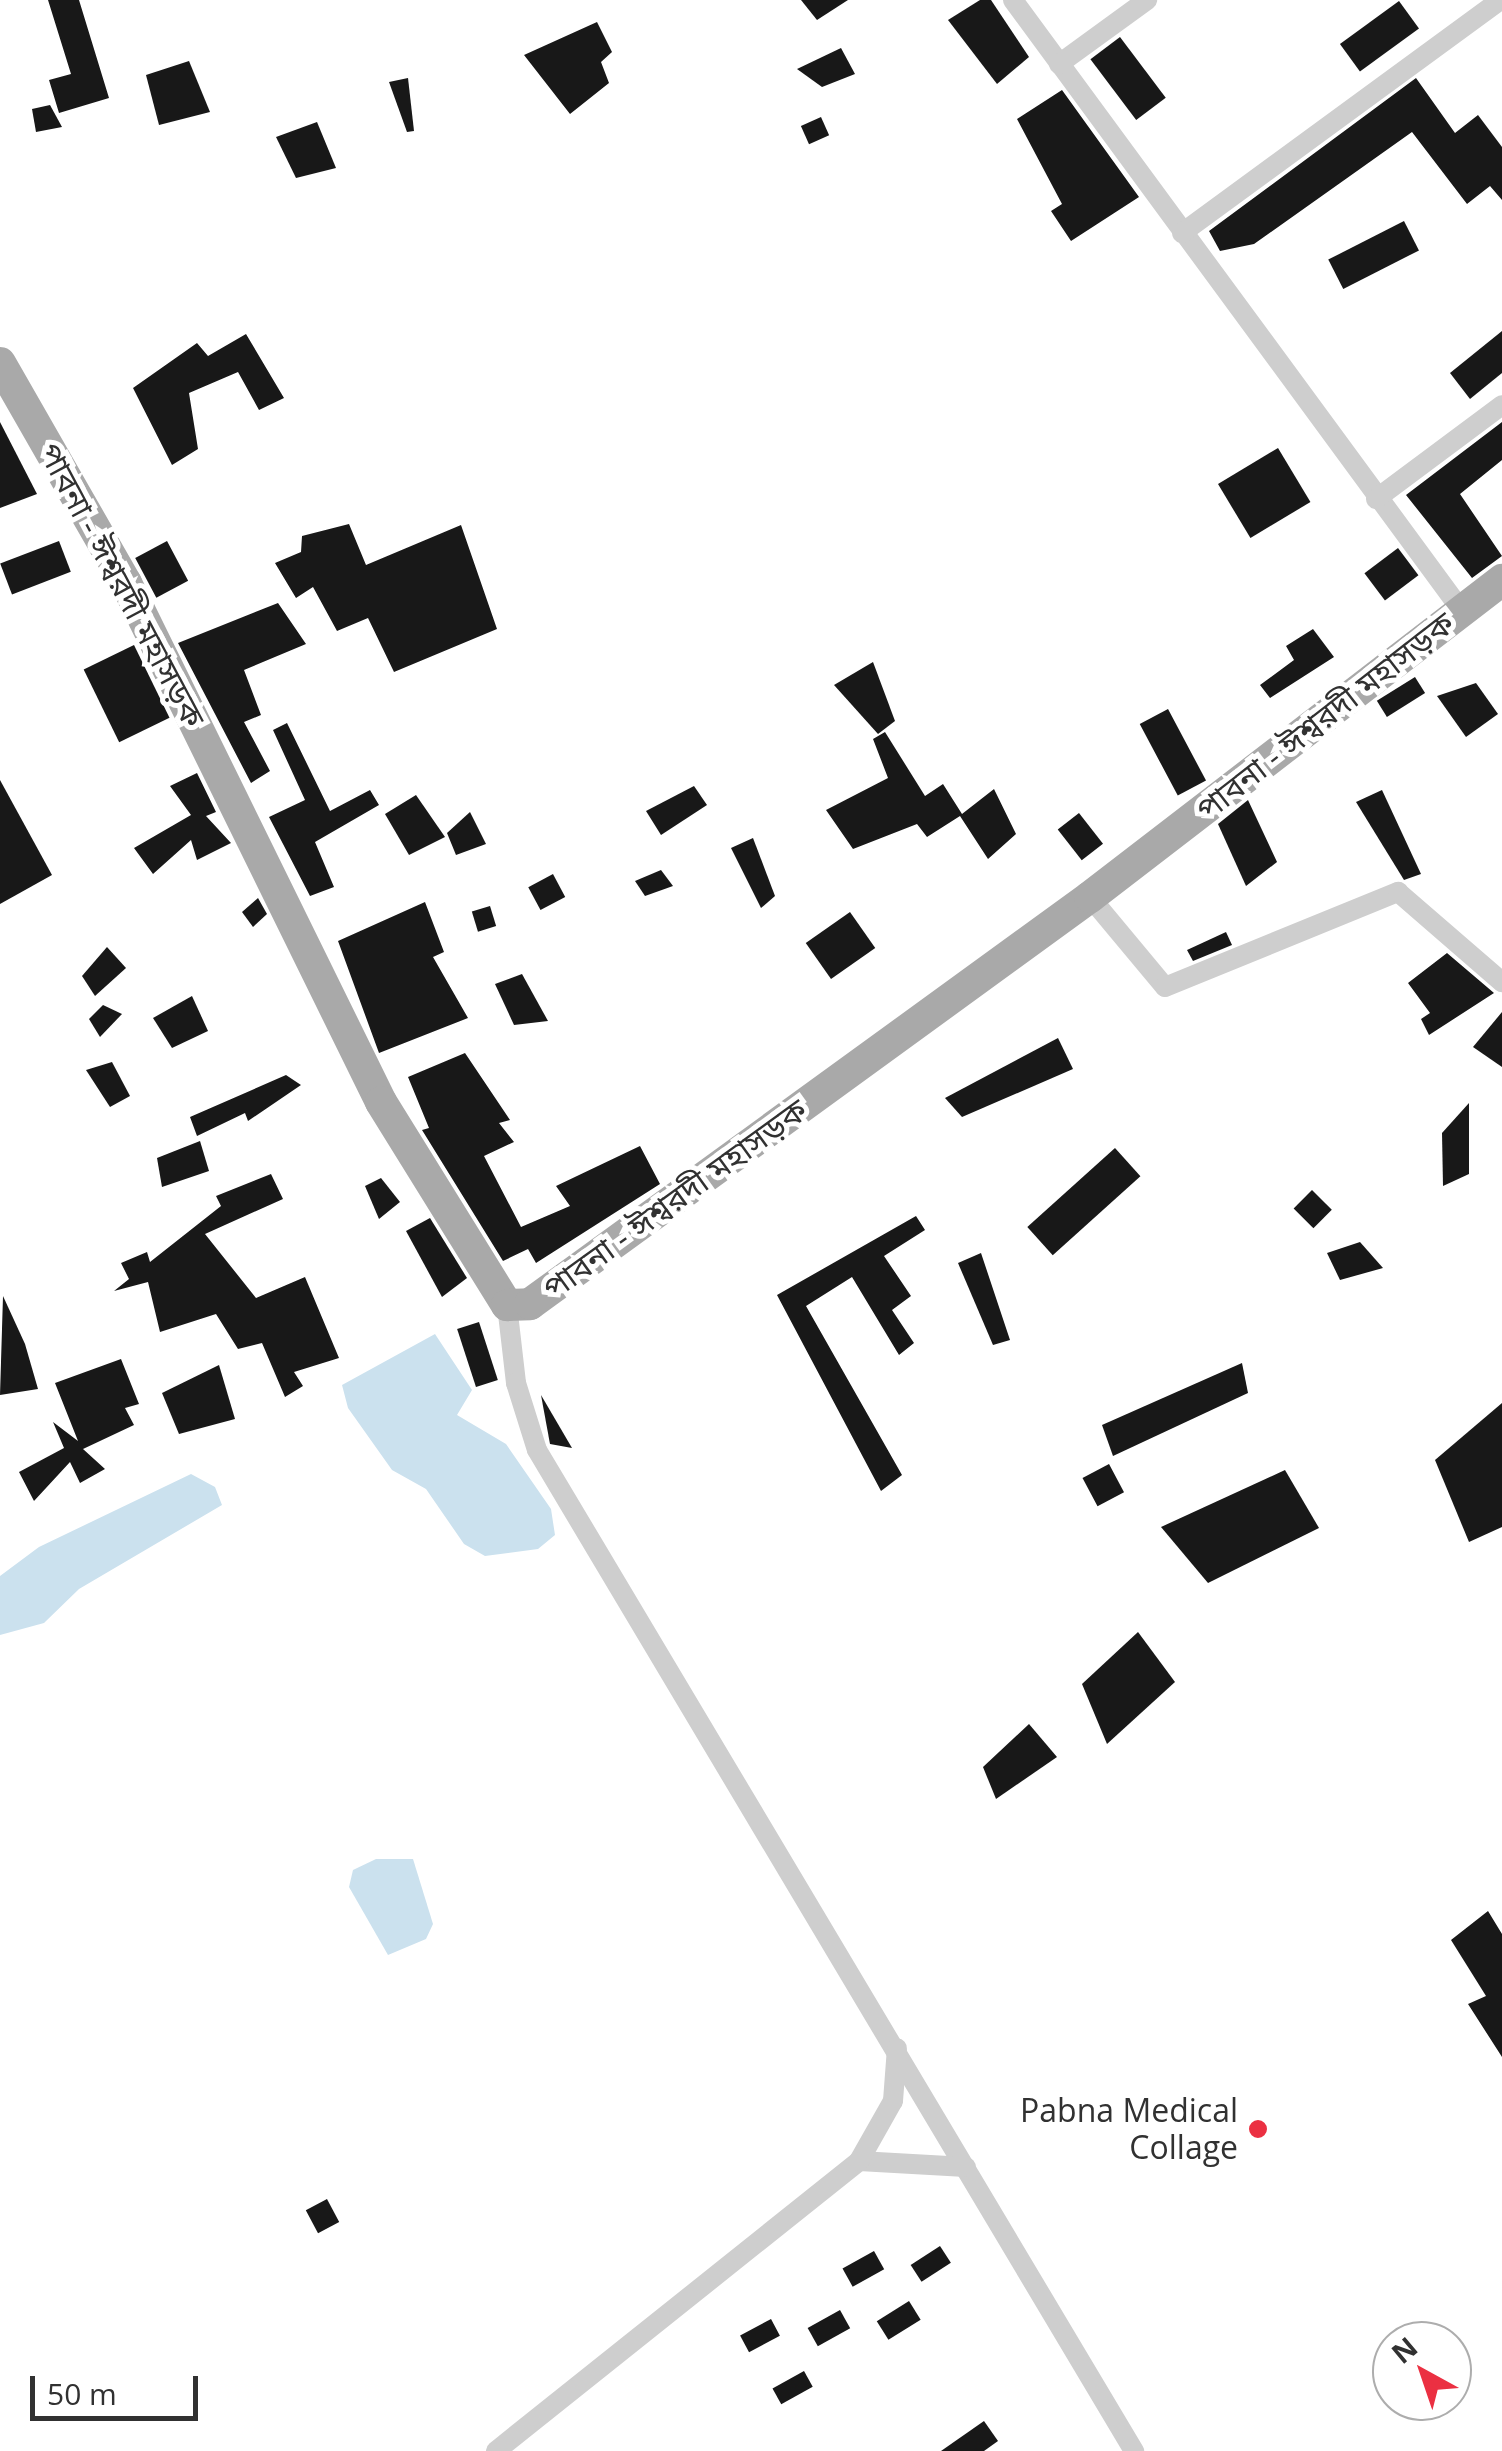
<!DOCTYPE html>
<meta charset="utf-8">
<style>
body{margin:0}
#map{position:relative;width:1502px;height:2451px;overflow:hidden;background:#fff;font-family:"Open Sans","Noto Sans Bengali",sans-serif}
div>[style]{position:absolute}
.water>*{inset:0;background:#cbe1ee}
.building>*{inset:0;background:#181818;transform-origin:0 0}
.street>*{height:20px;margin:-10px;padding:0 10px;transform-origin:10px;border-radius:10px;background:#cecece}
.primary>*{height:32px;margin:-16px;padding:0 16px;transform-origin:16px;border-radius:16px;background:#a9a9a9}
.dots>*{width:28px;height:28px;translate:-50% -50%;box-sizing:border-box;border:5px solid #fff;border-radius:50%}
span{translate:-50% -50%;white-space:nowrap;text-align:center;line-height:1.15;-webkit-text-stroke:10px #fff;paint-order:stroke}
.street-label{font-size:32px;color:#313131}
.poi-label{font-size:32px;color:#313131}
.right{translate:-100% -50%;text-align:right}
.north{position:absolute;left:1372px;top:2321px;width:100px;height:100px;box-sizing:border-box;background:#fff;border:2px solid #adadad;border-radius:50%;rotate:320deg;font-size:28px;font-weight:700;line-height:40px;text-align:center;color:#313131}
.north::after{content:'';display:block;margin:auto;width:35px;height:45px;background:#eb3042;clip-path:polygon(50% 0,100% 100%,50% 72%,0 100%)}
.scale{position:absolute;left:30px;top:2376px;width:168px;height:45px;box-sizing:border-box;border:5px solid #313131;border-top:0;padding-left:12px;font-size:30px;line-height:35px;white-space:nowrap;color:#313131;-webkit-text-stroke:8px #fff;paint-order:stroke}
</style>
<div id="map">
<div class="water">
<div style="clip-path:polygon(435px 1334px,472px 1390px,457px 1415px,506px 1444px,551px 1509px,555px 1535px,538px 1549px,485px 1556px,464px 1544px,426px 1489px,392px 1470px,348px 1408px,342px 1385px)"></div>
<div style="clip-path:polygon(191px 1474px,215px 1487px,222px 1505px,79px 1589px,44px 1623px,0 1635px,0 1576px,39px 1547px)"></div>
<div style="clip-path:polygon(376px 1859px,413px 1859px,433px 1924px,426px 1939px,388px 1955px,349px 1887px,353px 1870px)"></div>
</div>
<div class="building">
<div style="clip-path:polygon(48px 0,79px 0,109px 98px,59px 113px,49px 80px,71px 74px)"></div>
<div style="clip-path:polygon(801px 0,848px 0,817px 20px)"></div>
<div style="clip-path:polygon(980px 0,991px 0,1029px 57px,997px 84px,948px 20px)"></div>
<div style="left:1399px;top:1px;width:34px;height:73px;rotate:54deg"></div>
<div style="clip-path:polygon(597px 22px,612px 52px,601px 62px,609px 83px,570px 114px,524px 55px)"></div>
<div style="left:1120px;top:37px;width:76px;height:37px;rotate:53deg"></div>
<div style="clip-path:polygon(841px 48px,855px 74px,822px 87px,797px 69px)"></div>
<div style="clip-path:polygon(189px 61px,210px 112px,159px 125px,146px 75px)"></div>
<div style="clip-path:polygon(408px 78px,414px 131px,407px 132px,389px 82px)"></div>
<div style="clip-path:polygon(1416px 78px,1455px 133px,1478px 115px,1502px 147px,1502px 200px,1490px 186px,1467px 204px,1412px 132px,1254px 244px,1220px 251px,1209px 231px)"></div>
<div style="clip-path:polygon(1062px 90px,1139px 197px,1071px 241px,1051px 211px,1062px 204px,1017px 119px)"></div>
<div style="clip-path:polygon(50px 105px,62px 127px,36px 132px,32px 109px)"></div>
<div style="left:821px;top:117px;width:20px;height:22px;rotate:66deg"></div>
<div style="clip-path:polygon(317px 122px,336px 168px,296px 178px,276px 137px)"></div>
<div style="left:1404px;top:221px;width:33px;height:85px;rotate:63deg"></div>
<div style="clip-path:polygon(1502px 331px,1502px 373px,1470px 399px,1450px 373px)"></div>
<div style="clip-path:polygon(246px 334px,284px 398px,259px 410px,238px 372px,189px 393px,198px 449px,172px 465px,133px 388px,197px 343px,208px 356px)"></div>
<div style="clip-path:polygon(0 422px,37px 494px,0 508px)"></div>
<div style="clip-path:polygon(1502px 422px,1502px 460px,1460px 494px,1502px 556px,1472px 578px,1406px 495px)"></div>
<div style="left:1278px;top:448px;width:63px;height:70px;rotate:59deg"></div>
<div style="clip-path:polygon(349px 524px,366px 565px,461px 525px,497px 629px,394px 672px,368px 618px,337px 631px,313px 587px,296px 598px,275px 563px,301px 552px,302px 536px)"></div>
<div style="left:59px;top:541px;width:33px;height:63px;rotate:69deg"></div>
<div style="left:167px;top:541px;width:45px;height:36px;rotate:62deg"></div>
<div style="left:1398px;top:548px;width:34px;height:42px;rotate:53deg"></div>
<div style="clip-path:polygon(278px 603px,306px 644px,244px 670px,261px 715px,244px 722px,270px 771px,251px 783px,178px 643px)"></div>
<div style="clip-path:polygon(1313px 629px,1334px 657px,1270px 698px,1260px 685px,1294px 660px,1286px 646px)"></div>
<div style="left:134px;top:645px;width:81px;height:56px;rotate:64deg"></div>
<div style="clip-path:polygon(873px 662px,895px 721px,878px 734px,834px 685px)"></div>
<div style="left:1415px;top:677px;width:19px;height:45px;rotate:58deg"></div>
<div style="clip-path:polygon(1476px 683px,1498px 714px,1466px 737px,1437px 696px)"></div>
<div style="left:1168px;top:709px;width:81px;height:32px;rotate:62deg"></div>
<div style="clip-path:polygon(287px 723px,330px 811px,370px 790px,379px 805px,315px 842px,334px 887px,310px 896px,269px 817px,305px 800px,273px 730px)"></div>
<div style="clip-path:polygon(885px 732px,925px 796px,943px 784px,962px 814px,994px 789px,1016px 834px,988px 859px,960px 816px,927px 837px,917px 824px,853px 849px,826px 810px,888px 778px,873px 739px)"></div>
<div style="clip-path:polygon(197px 773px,216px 812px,206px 816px,231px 843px,197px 860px,191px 840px,153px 874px,134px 848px,191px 815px,170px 786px)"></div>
<div style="clip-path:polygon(0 780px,52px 875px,0 904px)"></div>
<div style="clip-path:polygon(694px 786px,707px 805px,661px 835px,646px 811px)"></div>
<div style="clip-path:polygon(1382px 790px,1421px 874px,1404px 880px,1356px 802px)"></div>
<div style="clip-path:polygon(416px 795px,445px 837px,409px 855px,385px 814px)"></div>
<div style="clip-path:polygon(1248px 800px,1277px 862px,1246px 886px,1218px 824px)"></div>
<div style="clip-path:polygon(470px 812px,486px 844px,456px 855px,447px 833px)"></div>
<div style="left:1079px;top:813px;width:39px;height:27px;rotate:52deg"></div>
<div style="clip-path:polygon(753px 838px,775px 896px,761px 908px,731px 848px)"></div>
<div style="clip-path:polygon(661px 870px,673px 886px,645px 896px,635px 881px)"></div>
<div style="left:553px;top:874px;width:26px;height:28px;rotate:62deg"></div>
<div style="clip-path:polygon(258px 898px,267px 914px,253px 927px,242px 912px)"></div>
<div style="clip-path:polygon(425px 902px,444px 952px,433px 957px,468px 1018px,379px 1053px,338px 941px)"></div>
<div style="left:490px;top:906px;width:21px;height:19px;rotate:73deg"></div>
<div style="left:850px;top:912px;width:44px;height:54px;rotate:55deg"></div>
<div style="clip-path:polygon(1226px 932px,1232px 945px,1193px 961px,1187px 950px)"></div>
<div style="clip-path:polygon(107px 947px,126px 968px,95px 996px,82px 976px)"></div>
<div style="clip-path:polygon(1447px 953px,1494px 993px,1429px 1035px,1421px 1019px,1430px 1013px,1408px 983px)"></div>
<div style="clip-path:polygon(522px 974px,548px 1021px,514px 1025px,495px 984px)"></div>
<div style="clip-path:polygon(192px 996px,208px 1031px,172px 1048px,153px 1018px)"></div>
<div style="clip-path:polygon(103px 1005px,122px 1014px,100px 1037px,89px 1019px)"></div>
<div style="clip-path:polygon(1502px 1012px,1502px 1067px,1473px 1047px)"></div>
<div style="clip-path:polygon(1058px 1038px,1073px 1069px,962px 1117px,945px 1098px)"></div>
<div style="clip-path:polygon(465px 1053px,510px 1120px,499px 1123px,514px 1142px,484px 1156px,521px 1227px,570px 1206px,556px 1186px,640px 1146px,660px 1184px,536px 1263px,528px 1249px,503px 1261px,422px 1130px,429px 1128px,408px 1077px)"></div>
<div style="clip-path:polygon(112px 1062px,130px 1096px,110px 1107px,86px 1070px)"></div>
<div style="clip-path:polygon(286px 1075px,301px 1085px,248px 1121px,245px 1113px,197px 1136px,190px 1117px)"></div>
<div style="clip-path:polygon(1469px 1103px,1469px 1174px,1443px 1186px,1442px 1133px)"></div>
<div style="clip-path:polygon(200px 1141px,209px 1171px,162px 1187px,157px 1158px)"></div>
<div style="left:1115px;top:1148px;width:38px;height:118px;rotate:48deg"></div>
<div style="clip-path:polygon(271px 1174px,283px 1199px,205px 1234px,256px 1298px,305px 1277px,339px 1358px,294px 1372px,303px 1386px,285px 1397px,262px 1343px,238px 1349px,216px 1314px,160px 1332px,148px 1282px,114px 1291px,129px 1279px,121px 1263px,147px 1252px,150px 1262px,221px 1206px,216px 1196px)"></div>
<div style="clip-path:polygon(381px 1178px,400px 1202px,379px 1219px,365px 1186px)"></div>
<div style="left:1312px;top:1190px;width:28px;height:26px;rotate:45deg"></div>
<div style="clip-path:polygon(916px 1216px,925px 1230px,884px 1256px,911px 1296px,892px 1310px,914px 1343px,899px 1355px,852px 1277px,806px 1306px,902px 1475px,881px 1491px,777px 1295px)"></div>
<div style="clip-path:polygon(430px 1218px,467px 1278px,442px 1297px,406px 1231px)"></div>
<div style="clip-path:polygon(1360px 1242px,1383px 1268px,1340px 1280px,1327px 1253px)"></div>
<div style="clip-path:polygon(981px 1253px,1010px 1340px,993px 1345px,958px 1263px)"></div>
<div style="clip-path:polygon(3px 1296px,25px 1344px,38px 1389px,0 1395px)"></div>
<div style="left:479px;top:1322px;width:61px;height:23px;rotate:72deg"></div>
<div style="clip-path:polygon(121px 1359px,139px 1404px,125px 1408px,134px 1425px,83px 1449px,105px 1469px,80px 1483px,70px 1462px,34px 1501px,19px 1472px,64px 1448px,53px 1422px,78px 1441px,55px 1383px)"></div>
<div style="clip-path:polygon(1242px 1363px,1248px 1393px,1113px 1456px,1102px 1425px)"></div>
<div style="clip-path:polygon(219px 1365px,235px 1419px,179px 1434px,162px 1393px)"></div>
<div style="clip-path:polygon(541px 1395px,572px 1448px,550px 1444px)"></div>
<div style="clip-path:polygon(1502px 1403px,1502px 1527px,1469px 1542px,1435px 1460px)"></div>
<div style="left:1109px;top:1464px;width:32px;height:30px;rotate:62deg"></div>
<div style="clip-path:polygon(1285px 1470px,1319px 1528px,1208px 1583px,1161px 1527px)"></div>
<div style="clip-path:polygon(1138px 1632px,1175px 1682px,1107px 1744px,1082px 1684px)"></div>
<div style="clip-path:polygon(1029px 1724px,1057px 1757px,996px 1799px,983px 1767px)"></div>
<div style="clip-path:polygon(1488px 1911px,1502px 1934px,1502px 2057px,1468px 2004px,1486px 1996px,1451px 1940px)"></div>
<div style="left:327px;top:2199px;width:26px;height:24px;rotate:62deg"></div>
<div style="left:940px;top:2246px;width:20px;height:35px;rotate:57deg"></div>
<div style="left:874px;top:2251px;width:21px;height:36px;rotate:61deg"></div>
<div style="left:909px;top:2301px;width:22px;height:38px;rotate:58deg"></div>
<div style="left:840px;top:2310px;width:21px;height:37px;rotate:61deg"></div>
<div style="left:771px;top:2319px;width:19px;height:35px;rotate:62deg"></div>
<div style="left:804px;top:2371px;width:18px;height:36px;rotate:61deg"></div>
<div style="clip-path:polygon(984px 2421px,998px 2441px,984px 2451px,941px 2451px)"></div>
</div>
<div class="street">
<div style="left:1013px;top:0;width:758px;rotate:53.69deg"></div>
<div style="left:1059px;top:64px;width:109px;rotate:-36deg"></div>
<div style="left:1182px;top:233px;width:394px;rotate:-36.2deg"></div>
<div style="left:1376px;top:499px;width:157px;rotate:-36.7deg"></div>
<div style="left:1090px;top:897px;width:117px;rotate:50.2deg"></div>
<div style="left:1165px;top:987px;width:252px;rotate:-22.2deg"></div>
<div style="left:1398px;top:892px;width:138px;rotate:40.9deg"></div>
<div style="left:507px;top:1305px;width:79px;rotate:83.4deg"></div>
<div style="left:516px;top:1383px;width:70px;rotate:72.6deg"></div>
<div style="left:537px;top:1450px;width:1166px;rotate:59.19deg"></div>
<div style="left:859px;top:2161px;width:107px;rotate:3.2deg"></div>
<div style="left:496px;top:2451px;width:465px;rotate:-38.6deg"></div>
<div style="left:859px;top:2161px;width:69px;rotate:-60.5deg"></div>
<div style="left:893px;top:2101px;width:53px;rotate:-85.7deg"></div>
</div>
<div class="primary">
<div style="left:0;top:363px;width:254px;rotate:60.2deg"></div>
<div style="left:126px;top:583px;width:578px;rotate:63.83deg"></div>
<div style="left:381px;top:1102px;width:239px;rotate:58.2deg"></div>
<div style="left:507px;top:1305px;width:23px;rotate:-2deg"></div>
<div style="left:530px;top:1304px;width:692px;rotate:-36.01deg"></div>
<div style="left:1090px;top:897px;width:520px;rotate:-37.58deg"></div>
</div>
<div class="dots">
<div style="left:1258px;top:2129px;background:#eb3042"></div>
</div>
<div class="street-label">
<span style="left:122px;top:585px;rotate:62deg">পাবনা - ঈশ্বরদী মহাসড়ক</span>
<span style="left:1325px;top:716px;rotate:-38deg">পাবনা - ঈশ্বরদী মহাসড়ক</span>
<span style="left:675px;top:1199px;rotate:-36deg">পাবনা - ঈশ্বরদী মহাসড়ক</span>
</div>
<div class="poi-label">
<span class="right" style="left:1238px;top:2129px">Pabna Medical<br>Collage</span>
</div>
<div class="north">N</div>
<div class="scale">50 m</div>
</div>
